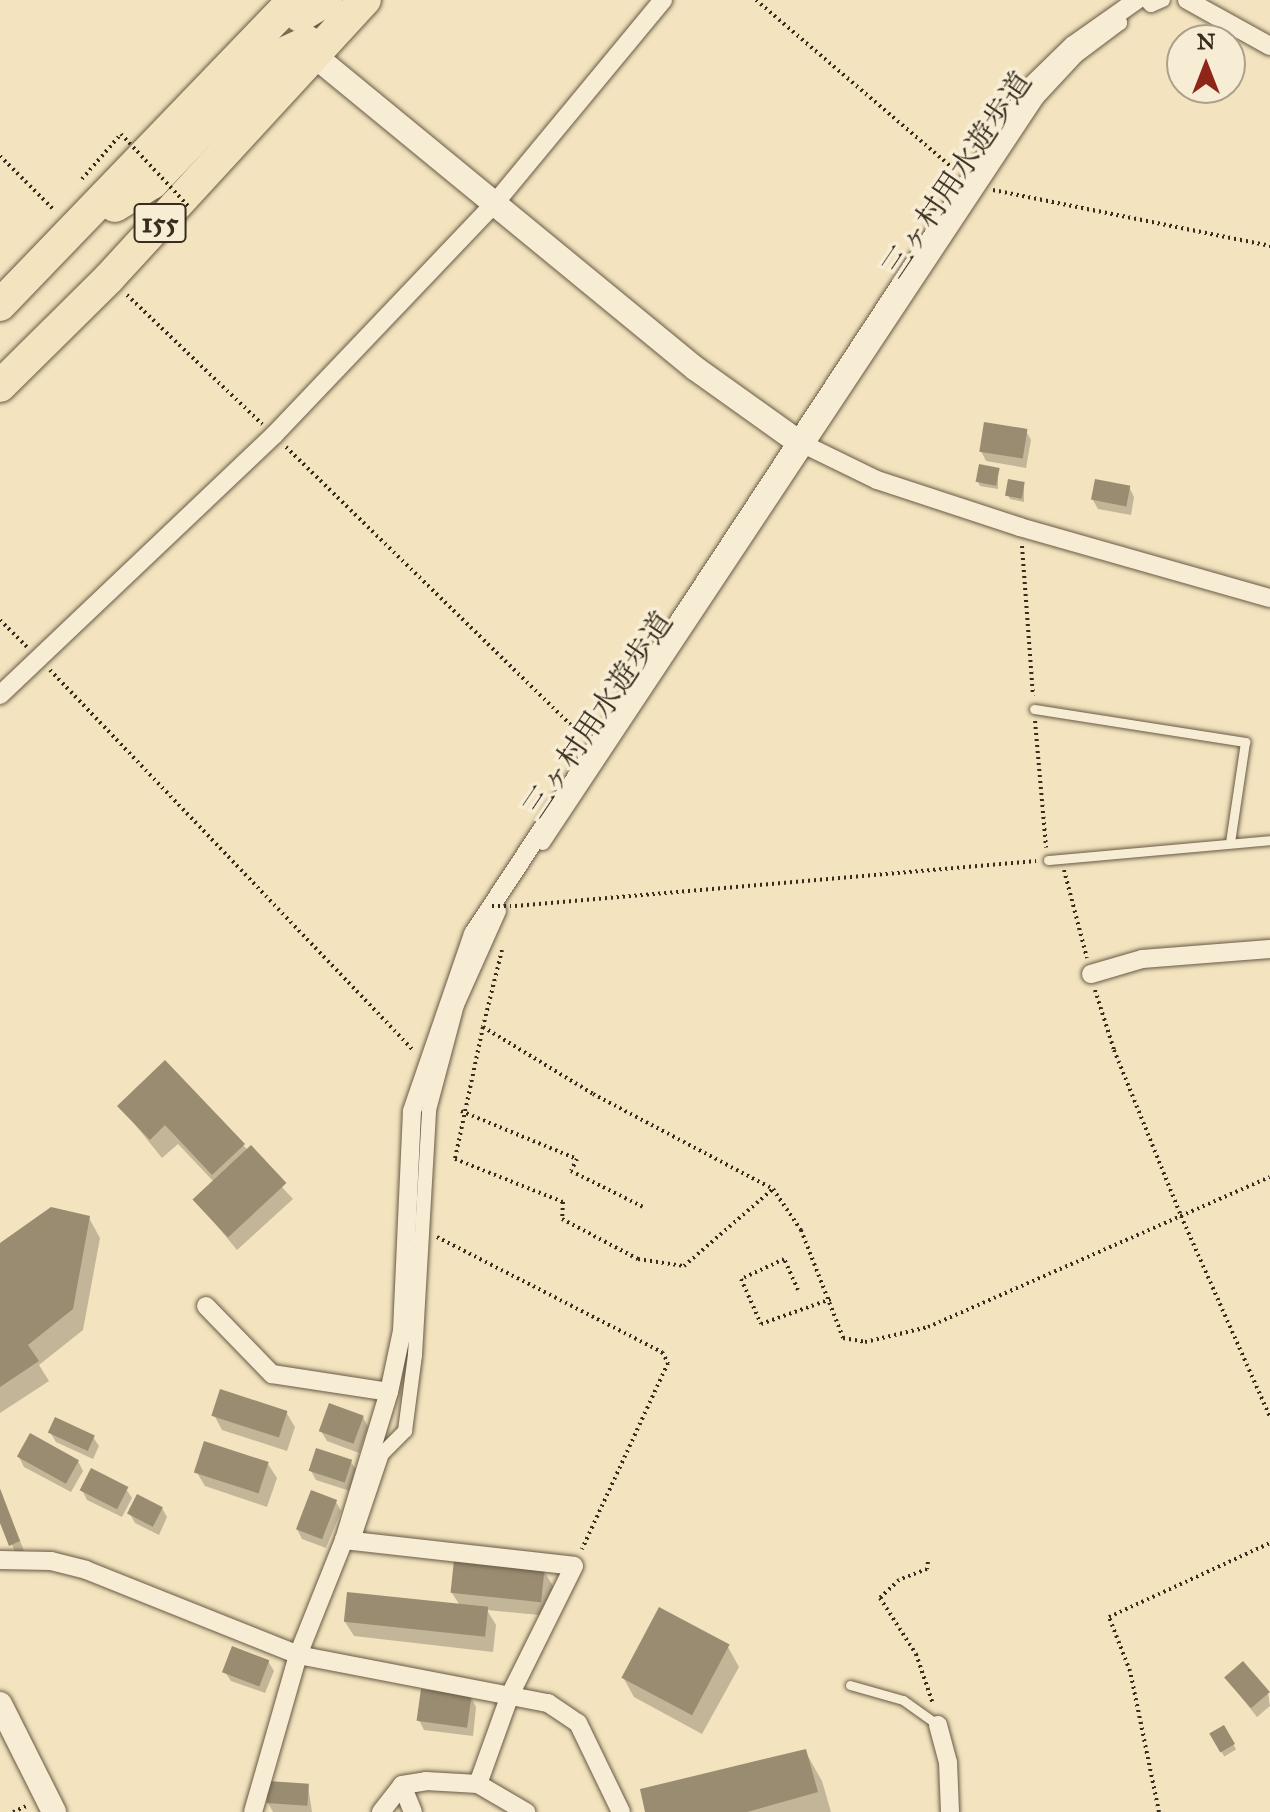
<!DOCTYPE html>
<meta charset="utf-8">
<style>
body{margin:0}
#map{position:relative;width:1270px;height:1812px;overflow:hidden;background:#f3e3be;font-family:"IM FELL Great Primer","Noto Serif JP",serif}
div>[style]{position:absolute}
.shadow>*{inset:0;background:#0003;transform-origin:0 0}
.building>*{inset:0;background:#998c71;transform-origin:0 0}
.path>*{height:4px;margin-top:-2px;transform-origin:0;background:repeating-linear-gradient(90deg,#382d1d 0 2px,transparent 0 6px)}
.roads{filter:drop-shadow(0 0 2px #675a45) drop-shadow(0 0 2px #675a45)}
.service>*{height:9px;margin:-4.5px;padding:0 4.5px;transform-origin:4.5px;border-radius:4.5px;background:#f7edd5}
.pedestrian>*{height:14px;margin:-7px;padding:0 7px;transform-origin:7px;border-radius:7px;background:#f7edd5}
.minor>*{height:18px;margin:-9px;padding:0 9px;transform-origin:9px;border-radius:9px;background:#f7edd5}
.tertiary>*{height:24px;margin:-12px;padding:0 12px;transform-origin:12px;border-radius:12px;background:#f7edd5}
.trunk>*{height:32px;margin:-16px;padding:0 16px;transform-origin:16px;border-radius:16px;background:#f3e3be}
.path-bridge>*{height:4px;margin-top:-2px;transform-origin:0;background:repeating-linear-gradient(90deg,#382d1d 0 2px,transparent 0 6px)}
span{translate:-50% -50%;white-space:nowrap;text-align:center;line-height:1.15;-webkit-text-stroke:7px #f7edd5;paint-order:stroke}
.shield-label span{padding:2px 6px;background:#f7edd5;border:2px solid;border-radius:6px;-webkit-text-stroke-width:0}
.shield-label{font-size:28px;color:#382d1d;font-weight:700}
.street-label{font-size:30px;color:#382d1d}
.north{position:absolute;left:1166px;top:24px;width:80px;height:80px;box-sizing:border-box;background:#f7edd5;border:2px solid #aba08b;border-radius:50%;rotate:0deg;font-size:22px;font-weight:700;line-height:32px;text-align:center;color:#382d1d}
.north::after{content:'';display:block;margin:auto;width:28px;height:36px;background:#8f2418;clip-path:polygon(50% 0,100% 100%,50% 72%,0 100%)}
</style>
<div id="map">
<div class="shadow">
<div style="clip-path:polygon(1026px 431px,1031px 440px,1026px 468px,986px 461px,981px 451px)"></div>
<div style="clip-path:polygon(998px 470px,998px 489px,980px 486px,978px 482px)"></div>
<div style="clip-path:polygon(1024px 484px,1024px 502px,1010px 499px,1008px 495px)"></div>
<div style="clip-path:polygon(1129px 487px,1134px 497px,1131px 515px,1098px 509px,1093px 500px)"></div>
<div style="clip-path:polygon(120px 1106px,243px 1145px,293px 1199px,237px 1250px,195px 1199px,214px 1182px,178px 1144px,162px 1158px)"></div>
<div style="clip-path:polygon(89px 1218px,100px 1238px,83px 1330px,39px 1365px,49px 1381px,0 1413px,0 1246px)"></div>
<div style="clip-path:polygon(286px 1412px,295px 1427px,287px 1451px,222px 1430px,214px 1415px)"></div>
<div style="clip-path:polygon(363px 1417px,368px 1427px,359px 1453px,327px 1441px,321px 1431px)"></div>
<div style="clip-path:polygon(50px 1432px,93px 1437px,99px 1446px,93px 1459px,56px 1442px)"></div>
<div style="clip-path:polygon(19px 1457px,78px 1461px,83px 1471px,71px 1492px,24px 1467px)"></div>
<div style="clip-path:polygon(351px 1462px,357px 1471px,350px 1491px,316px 1480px,311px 1471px)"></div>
<div style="clip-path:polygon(268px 1464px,277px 1478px,267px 1507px,205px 1486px,196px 1471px)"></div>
<div style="clip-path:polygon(0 1488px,24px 1551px,16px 1554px,0 1517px)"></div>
<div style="clip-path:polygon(126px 1489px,132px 1498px,122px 1517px,87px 1500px,82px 1490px)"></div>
<div style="clip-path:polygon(336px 1502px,341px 1511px,326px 1548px,302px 1539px,297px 1529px)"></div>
<div style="clip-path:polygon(162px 1508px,167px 1517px,159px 1535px,135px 1523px,130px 1514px)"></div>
<div style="clip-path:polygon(544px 1571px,553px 1586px,550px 1616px,487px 1610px,496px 1625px,493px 1652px,354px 1636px,345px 1622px,461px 1607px,452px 1593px)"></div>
<div style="clip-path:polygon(728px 1647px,739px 1667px,702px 1734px,634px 1697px,623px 1677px)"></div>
<div style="clip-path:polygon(268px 1661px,274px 1671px,265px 1693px,231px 1681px,225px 1672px)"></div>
<div style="clip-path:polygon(1226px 1678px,1268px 1693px,1270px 1706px,1257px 1717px)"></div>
<div style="clip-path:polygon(471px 1697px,476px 1707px,473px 1736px,424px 1730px,419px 1720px)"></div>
<div style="left:1223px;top:1728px;width:25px;height:14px;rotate:58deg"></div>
<div style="clip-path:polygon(805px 1751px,822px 1781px,831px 1812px,647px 1812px)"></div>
<div style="clip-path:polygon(308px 1786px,312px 1812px,273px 1812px,268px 1803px)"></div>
</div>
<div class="building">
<div style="left:984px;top:422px;width:44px;height:30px;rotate:9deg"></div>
<div style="left:979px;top:464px;width:21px;height:18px;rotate:11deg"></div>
<div style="left:1008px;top:479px;width:17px;height:17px;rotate:10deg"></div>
<div style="left:1095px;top:479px;width:36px;height:21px;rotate:11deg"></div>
<div style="clip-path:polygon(165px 1060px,245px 1144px,212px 1175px,165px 1125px,150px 1140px,117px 1106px)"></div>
<div style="left:251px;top:1145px;width:52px;height:80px;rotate:47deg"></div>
<div style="clip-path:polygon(51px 1207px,90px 1216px,73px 1309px,28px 1345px,39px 1361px,0 1387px,0 1243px)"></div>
<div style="left:220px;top:1389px;width:71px;height:28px;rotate:18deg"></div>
<div style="left:329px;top:1403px;width:37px;height:30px;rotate:20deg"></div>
<div style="left:55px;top:1417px;width:44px;height:17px;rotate:25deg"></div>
<div style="left:30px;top:1433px;width:56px;height:27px;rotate:29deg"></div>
<div style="left:204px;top:1441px;width:68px;height:33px;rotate:18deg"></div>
<div style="left:316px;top:1448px;width:38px;height:24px;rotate:18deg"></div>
<div style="left:91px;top:1468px;width:42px;height:25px;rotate:27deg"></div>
<div style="clip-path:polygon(0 1489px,20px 1541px,9px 1546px,0 1523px)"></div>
<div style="left:311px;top:1490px;width:28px;height:42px;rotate:21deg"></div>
<div style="left:137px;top:1494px;width:29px;height:22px;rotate:27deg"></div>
<div style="left:454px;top:1560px;width:91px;height:33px;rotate:6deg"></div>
<div style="left:347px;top:1592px;width:142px;height:30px;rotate:6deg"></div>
<div style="left:659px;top:1607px;width:80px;height:80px;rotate:28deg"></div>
<div style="left:232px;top:1646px;width:40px;height:28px;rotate:21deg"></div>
<div style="left:1243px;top:1661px;width:41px;height:25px;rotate:49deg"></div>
<div style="left:421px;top:1689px;width:51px;height:32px;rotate:8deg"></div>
<div style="left:1224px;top:1725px;width:22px;height:17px;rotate:60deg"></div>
<div style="clip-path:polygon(806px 1749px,818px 1792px,747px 1812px,645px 1812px,640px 1789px)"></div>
<div style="left:268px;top:1781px;width:41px;height:22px;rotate:4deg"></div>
</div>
<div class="path">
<div style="left:756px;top:0;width:262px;rotate:40.5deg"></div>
<div style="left:0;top:156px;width:78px;rotate:45deg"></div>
<div style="left:82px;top:179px;width:60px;rotate:-49.1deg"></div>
<div style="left:993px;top:190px;width:283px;rotate:11.4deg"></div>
<div style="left:127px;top:295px;width:187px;rotate:43.7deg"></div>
<div style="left:286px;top:447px;width:415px;rotate:44.3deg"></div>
<div style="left:1022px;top:546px;width:150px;rotate:85.8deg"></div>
<div style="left:0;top:620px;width:38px;rotate:45deg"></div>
<div style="left:50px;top:670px;width:527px;rotate:46.31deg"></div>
<div style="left:1035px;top:721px;width:127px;rotate:85deg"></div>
<div style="left:1064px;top:870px;width:91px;rotate:75.4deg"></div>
<div style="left:515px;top:906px;width:523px;rotate:-4.94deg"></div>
<div style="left:502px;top:950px;width:79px;rotate:103.9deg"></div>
<div style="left:483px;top:1027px;width:129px;rotate:31.3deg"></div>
<div style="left:593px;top:1094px;width:204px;rotate:27.8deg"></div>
<div style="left:773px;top:1189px;width:50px;rotate:55.7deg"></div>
<div style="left:801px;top:1230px;width:116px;rotate:68.7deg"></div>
<div style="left:843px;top:1338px;width:22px;rotate:10deg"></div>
<div style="left:865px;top:1342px;width:65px;rotate:-13.4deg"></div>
<div style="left:928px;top:1327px;width:373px;rotate:-23.7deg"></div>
<div style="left:1095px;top:990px;width:63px;rotate:72.4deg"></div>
<div style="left:1114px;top:1050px;width:179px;rotate:68deg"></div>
<div style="left:1181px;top:1216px;width:220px;rotate:66.1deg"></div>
<div style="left:483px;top:1027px;width:135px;rotate:102deg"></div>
<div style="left:455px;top:1159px;width:116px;rotate:21.7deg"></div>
<div style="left:563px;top:1202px;width:17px;rotate:93deg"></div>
<div style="left:562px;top:1219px;width:86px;rotate:27.8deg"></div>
<div style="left:638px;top:1259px;width:47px;rotate:8.7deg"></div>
<div style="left:684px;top:1266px;width:118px;rotate:-40.9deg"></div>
<div style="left:461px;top:1111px;width:126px;rotate:22.5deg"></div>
<div style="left:577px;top:1159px;width:13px;rotate:117deg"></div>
<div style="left:571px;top:1171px;width:80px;rotate:26.6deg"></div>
<div style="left:437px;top:1237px;width:253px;rotate:27.1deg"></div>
<div style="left:662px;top:1352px;width:13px;rotate:61deg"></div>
<div style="left:668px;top:1363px;width:205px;rotate:114.8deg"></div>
<div style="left:798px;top:1290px;width:34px;rotate:-114deg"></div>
<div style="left:784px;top:1259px;width:47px;rotate:155.1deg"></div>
<div style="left:741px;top:1279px;width:49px;rotate:66deg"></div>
<div style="left:761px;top:1324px;width:74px;rotate:-19.7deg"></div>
<div style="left:928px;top:1562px;width:7px;rotate:98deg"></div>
<div style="left:927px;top:1569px;width:30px;rotate:159deg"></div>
<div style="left:899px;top:1580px;width:26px;rotate:137deg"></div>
<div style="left:880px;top:1598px;width:67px;rotate:57.3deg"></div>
<div style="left:916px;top:1654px;width:53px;rotate:71.2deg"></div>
<div style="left:13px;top:1812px;width:17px;rotate:-24deg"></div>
<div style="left:1159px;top:1812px;width:144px;rotate:-101.6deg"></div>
<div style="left:1130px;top:1671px;width:58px;rotate:-111.3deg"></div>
<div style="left:1109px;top:1617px;width:177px;rotate:-24.7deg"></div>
</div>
<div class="roads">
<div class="service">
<div style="left:1034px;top:709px;width:214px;rotate:8.9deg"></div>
<div style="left:1245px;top:742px;width:101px;rotate:98.5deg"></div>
<div style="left:1048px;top:860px;width:223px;rotate:-5.1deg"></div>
<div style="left:850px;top:1685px;width:55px;rotate:15.8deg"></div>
<div style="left:903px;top:1700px;width:43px;rotate:35.5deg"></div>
</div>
<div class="pedestrian">
<div style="left:1146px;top:0;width:7px;rotate:45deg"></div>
<div style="left:1151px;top:5px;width:13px;rotate:-23deg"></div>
<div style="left:543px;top:843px;width:894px;rotate:-56.45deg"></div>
<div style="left:1037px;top:98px;width:57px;rotate:-47.1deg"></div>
<div style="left:1076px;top:56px;width:55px;rotate:-36.9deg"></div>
<div style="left:1120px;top:23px;width:9px;rotate:-103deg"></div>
<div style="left:354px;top:1537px;width:88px;rotate:-71.4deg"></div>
<div style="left:382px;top:1454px;width:33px;rotate:-45deg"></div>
<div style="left:405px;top:1431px;width:77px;rotate:-82.5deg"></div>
<div style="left:415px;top:1355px;width:245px;rotate:-86.7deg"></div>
<div style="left:429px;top:1110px;width:109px;rotate:-75.1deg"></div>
<div style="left:457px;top:1005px;width:103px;rotate:-65.9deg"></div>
</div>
<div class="minor">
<div style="left:1187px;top:0;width:95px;rotate:29deg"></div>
<div style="left:797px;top:441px;width:89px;rotate:26deg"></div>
<div style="left:877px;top:480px;width:151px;rotate:18.2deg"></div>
<div style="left:1020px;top:527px;width:260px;rotate:15.9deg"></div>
<div style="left:0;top:695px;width:378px;rotate:-43.5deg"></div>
<div style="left:274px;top:435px;width:320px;rotate:-46.4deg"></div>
<div style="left:495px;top:203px;width:264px;rotate:-50.4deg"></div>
<div style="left:1091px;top:974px;width:53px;rotate:-16.4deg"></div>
<div style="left:1142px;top:959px;width:128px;rotate:-4.5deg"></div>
<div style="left:206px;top:1306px;width:95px;rotate:45.9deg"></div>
<div style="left:272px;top:1374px;width:118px;rotate:8.7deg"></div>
<div style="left:344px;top:1540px;width:231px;rotate:6.4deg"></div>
<div style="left:574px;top:1566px;width:144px;rotate:116.4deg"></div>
<div style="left:510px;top:1695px;width:95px;rotate:109.8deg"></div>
<div style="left:0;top:1560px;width:51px;rotate:1.1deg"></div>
<div style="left:51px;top:1561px;width:36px;rotate:14deg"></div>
<div style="left:86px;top:1570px;width:228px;rotate:21.8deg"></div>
<div style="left:298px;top:1655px;width:255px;rotate:10.9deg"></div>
<div style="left:548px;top:1703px;width:36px;rotate:34deg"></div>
<div style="left:578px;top:1723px;width:99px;rotate:64.2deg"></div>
<div style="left:938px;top:1725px;width:38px;rotate:75deg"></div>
<div style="left:948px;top:1762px;width:50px;rotate:87.7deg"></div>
<div style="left:402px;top:1785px;width:29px;rotate:68deg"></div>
<div style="left:253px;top:1812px;width:163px;rotate:-74deg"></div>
<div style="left:298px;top:1655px;width:124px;rotate:-68.2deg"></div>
<div style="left:344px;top:1540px;width:155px;rotate:-73.1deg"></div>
<div style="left:389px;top:1392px;width:62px;rotate:-78deg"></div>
<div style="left:402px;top:1331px;width:220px;rotate:-87.4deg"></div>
<div style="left:412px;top:1111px;width:187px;rotate:-71deg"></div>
<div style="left:473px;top:934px;width:1015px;rotate:-56.65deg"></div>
<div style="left:1031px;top:86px;width:59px;rotate:-44.3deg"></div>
<div style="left:1073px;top:45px;width:78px;rotate:-35.1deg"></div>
<div style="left:381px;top:1812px;width:34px;rotate:-52deg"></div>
<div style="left:402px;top:1785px;width:24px;rotate:-9deg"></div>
<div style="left:426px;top:1781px;width:52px;rotate:3.3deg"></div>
<div style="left:478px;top:1784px;width:56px;rotate:30.3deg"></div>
</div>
<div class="tertiary">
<div style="left:308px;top:41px;width:18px;rotate:63deg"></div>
<div style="left:316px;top:57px;width:492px;rotate:39.4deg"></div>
<div style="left:696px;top:369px;width:124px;rotate:35.5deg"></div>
<div style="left:0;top:1704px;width:121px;rotate:63.4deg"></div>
</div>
<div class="trunk">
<div style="left:300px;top:16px;width:31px;rotate:-31deg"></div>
<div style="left:115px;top:206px;width:44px;rotate:-31.9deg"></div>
<div style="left:152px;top:183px;width:170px;rotate:-46.4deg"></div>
<div style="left:269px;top:60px;width:43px;rotate:-24.8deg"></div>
<div style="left:0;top:305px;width:424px;rotate:-46.1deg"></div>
<div style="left:0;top:386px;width:153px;rotate:-44.7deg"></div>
<div style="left:109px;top:278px;width:378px;rotate:-47.4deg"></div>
</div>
</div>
<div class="path-bridge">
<div style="left:121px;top:134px;width:100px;rotate:47deg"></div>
<div style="left:492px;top:906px;width:19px"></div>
</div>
<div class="shield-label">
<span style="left:160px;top:223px">155</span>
</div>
<div class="street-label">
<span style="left:957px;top:175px;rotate:-56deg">三ヶ村用水遊歩道</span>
<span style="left:598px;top:715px;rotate:-56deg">三ヶ村用水遊歩道</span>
</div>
<div class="north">N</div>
</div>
